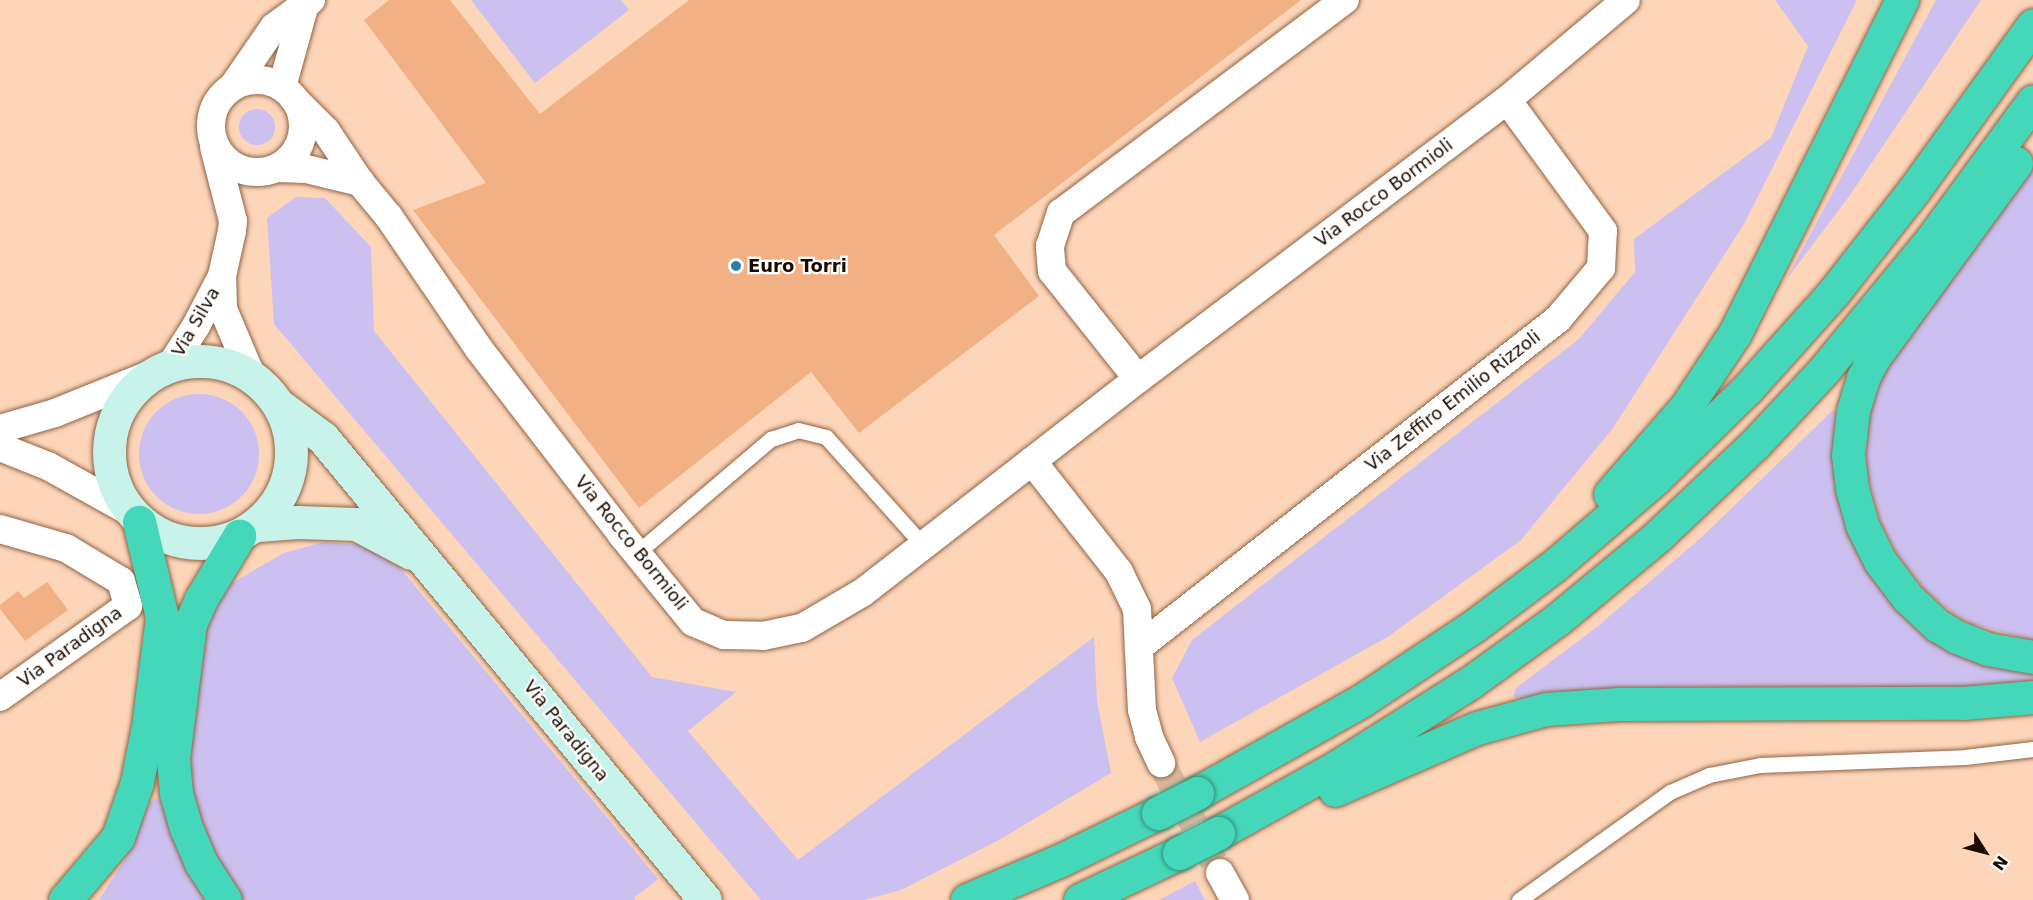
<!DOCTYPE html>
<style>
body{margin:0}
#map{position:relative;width:2033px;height:900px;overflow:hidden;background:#fdd5b9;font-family:"DejaVu Sans",sans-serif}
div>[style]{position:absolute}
.green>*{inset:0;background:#cbc0f0}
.round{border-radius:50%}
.building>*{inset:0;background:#f1b184}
.street-tunnel>*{height:28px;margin-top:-14px;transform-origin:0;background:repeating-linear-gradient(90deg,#dbb79d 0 28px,transparent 0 42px)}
.roads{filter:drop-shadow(0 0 2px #906444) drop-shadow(0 0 2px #906444)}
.lane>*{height:15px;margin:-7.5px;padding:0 7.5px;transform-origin:7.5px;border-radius:7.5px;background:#fff}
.street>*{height:28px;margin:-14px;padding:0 14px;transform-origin:14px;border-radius:14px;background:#fff}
.street>.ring{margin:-14px;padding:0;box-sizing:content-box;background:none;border:28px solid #fff;border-radius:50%}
.secondary>*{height:33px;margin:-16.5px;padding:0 16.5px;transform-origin:16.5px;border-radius:16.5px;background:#c7f3ea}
.secondary>.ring{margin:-16.5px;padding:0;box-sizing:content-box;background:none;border:33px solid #c7f3ea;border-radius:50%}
.highway>*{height:33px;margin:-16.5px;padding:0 16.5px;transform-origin:16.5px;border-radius:16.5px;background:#45d7b9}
.bridges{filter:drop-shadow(0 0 2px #369079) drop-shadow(0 0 2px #369079)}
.highway-bridge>*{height:33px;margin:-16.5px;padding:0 16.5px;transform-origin:16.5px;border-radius:16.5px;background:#45d7b9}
.dots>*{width:16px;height:16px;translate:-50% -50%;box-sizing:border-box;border:3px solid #fff;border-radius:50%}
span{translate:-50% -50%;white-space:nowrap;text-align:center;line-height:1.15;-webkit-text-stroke:4.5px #fff;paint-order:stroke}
.street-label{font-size:18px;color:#1b0b01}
.poi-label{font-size:18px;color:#1b0b01;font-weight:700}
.left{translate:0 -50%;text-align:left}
.north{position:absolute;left:1955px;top:822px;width:60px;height:60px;-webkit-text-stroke:4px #fff;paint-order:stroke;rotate:126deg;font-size:16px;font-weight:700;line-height:24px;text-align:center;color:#1b0b01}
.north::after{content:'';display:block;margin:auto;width:21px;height:27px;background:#1b0b01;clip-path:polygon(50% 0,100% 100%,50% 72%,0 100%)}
</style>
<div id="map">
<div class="green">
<div style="clip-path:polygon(471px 0,621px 0,629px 10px,535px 83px)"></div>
<div style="clip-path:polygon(1775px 0,1857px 0,1744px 224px,1613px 428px,1521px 540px,1389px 636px,1200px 742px,1172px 678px,1192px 640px,1579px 339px,1635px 272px,1634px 239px,1771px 138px,1808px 46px)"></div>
<div style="clip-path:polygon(1936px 0,1981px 0,1850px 195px,1786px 280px)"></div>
<div class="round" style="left:239px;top:109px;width:36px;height:36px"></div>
<div style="clip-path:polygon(2033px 162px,2033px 640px,1972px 624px,1956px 615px,1927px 592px,1900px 558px,1881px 523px,1869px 481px,1866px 461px,1869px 415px,1881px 375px)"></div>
<div style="clip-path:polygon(296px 197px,325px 198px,371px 247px,374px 331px,652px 677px,736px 692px,688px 731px,798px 860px,1094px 637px,1097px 701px,1111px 773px,999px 840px,901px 890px,864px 900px,761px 900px,274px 324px,267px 218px)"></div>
<div class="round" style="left:139px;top:394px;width:120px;height:120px"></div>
<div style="clip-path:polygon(1834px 409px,1866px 564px,2033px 672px,2033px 685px,1520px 699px,1513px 697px,1516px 688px,1598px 626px,1703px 536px)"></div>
<div style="clip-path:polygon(324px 542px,362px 545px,400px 568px,658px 879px,634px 898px,635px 900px,242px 900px,219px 868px,199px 824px,187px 765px,201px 649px,207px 622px,219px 598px,232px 583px,284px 553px)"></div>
<div style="clip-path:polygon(155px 799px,162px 801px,206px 900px,99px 900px,126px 858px,150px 802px)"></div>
<div style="clip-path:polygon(1195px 881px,1205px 900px,1159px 900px)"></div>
</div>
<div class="building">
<div style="clip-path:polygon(389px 0,450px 0,540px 114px,689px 0,1301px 0,994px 235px,1039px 296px,859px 433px,811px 372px,639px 508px,413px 210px,486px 183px,364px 20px)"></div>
<div style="clip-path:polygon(47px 582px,68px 610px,25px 641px,0 609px,0 605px,18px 591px,24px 598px)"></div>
</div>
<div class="street-tunnel">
<div style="left:1161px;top:763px;width:125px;rotate:61.8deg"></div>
</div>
<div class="roads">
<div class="lane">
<div style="left:638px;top:552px;width:175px;rotate:-40.4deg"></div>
<div style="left:771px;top:439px;width:28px;rotate:-18deg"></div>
<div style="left:798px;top:430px;width:29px;rotate:14deg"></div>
<div style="left:826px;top:437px;width:145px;rotate:48.1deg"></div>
<div style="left:1519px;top:900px;width:186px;rotate:-35.6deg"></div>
<div style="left:1670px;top:792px;width:43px;rotate:-23.6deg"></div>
<div style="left:1709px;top:775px;width:52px;rotate:-11.1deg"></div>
<div style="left:1760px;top:765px;width:205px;rotate:-2.2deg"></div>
<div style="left:1965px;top:757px;width:68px;rotate:-6.7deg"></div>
</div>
<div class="street">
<div class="ring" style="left:211px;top:80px;width:64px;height:64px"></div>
<div style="left:234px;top:85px;width:70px;rotate:-55.4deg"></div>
<div style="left:274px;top:27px;width:46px;rotate:-36.1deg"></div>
<div style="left:282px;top:87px;width:86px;rotate:-74.5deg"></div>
<div style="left:293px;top:98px;width:47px;rotate:45deg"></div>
<div style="left:326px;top:131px;width:61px;rotate:56.3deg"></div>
<div style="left:360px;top:182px;width:45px;rotate:50.4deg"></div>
<div style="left:389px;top:217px;width:160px;rotate:55.7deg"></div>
<div style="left:479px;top:349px;width:235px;rotate:52.4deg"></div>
<div style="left:622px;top:535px;width:112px;rotate:50.8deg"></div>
<div style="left:693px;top:622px;width:34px;rotate:23deg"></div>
<div style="left:724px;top:635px;width:39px;rotate:1deg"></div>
<div style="left:763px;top:636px;width:40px;rotate:-12deg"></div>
<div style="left:802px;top:628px;width:69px;rotate:-30.3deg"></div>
<div style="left:862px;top:593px;width:349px;rotate:-37.8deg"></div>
<div style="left:1138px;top:379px;width:463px;rotate:-37.1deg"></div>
<div style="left:1507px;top:100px;width:155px;rotate:-40deg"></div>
<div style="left:278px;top:168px;width:28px;rotate:2deg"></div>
<div style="left:306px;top:169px;width:56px;rotate:13.5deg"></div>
<div style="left:222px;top:276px;width:33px;rotate:88deg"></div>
<div style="left:223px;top:309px;width:72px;rotate:67deg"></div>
<div style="left:171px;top:365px;width:46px;rotate:-57.3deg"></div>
<div style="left:196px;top:326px;width:56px;rotate:-62.5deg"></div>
<div style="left:222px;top:276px;width:46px;rotate:-77.5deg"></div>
<div style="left:232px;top:231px;width:10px;rotate:-84deg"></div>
<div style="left:233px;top:221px;width:76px;rotate:-104.4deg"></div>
<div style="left:1138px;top:379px;width:138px;rotate:-128.5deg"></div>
<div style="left:1052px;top:271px;width:25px;rotate:-95deg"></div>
<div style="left:1050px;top:246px;width:35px;rotate:-72deg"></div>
<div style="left:1061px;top:213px;width:355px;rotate:-36.9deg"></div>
<div style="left:0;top:429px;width:57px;rotate:-16.2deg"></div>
<div style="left:55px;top:413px;width:107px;rotate:-22deg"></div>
<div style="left:0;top:447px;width:52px;rotate:21.6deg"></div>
<div style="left:48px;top:466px;width:93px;rotate:29.1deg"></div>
<div style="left:1032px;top:461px;width:141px;rotate:51.9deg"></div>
<div style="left:1119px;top:572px;width:41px;rotate:64.1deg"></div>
<div style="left:1137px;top:609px;width:101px;rotate:87.2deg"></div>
<div style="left:1142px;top:710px;width:28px;rotate:75deg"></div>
<div style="left:1149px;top:737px;width:29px;rotate:65deg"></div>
<div style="left:0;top:529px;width:69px;rotate:16.1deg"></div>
<div style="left:66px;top:548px;width:64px;rotate:31deg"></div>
<div style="left:121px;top:581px;width:26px;rotate:74deg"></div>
<div style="left:128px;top:606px;width:157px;rotate:144.6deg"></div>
<div style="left:1139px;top:647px;width:532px;rotate:-38.05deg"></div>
<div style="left:1558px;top:319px;width:67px;rotate:-49.9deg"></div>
<div style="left:1601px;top:268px;width:37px;rotate:-87deg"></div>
<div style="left:1603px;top:231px;width:162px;rotate:-126.2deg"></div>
<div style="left:1220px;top:873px;width:31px;rotate:61deg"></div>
</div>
<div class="secondary">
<div class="ring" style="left:109px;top:361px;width:149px;height:149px"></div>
<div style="left:280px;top:406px;width:54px;rotate:36.7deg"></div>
<div style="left:323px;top:438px;width:599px;rotate:50.41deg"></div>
<div style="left:258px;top:525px;width:40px;rotate:-4.3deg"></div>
<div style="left:298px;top:522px;width:58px;rotate:2deg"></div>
<div style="left:356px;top:524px;width:62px;rotate:27.8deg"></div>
</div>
<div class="highway">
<div style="left:2016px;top:163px;width:240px;rotate:126.2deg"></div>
<div style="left:1874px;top:357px;width:24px;rotate:118deg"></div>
<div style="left:1863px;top:378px;width:34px;rotate:107deg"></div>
<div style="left:1853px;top:411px;width:44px;rotate:96.5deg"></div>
<div style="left:1848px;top:455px;width:34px;rotate:83deg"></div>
<div style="left:1852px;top:489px;width:37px;rotate:74deg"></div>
<div style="left:1862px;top:525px;width:40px;rotate:63.4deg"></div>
<div style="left:1880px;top:561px;width:46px;rotate:52.9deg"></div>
<div style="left:1908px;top:598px;width:40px;rotate:43deg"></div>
<div style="left:1937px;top:625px;width:23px;rotate:31deg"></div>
<div style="left:1957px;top:637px;width:33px;rotate:21deg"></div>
<div style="left:1988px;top:649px;width:46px;rotate:10.1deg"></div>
<div style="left:1610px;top:494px;width:116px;rotate:-48.9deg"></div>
<div style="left:1686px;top:407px;width:89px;rotate:-56.5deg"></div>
<div style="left:1735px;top:333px;width:373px;rotate:-63.4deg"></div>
<div style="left:1335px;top:790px;width:155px;rotate:-23.6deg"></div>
<div style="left:1477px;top:728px;width:72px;rotate:-15.4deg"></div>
<div style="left:1546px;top:709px;width:73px;rotate:-3.9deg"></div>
<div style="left:1619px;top:704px;width:344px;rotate:-0.2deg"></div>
<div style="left:1963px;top:703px;width:70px;rotate:-4.9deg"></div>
<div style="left:1197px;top:793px;width:188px;rotate:-29.3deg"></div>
<div style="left:1361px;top:701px;width:136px;rotate:-33.6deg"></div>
<div style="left:1474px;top:626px;width:101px;rotate:-37deg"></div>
<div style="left:1555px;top:565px;width:133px;rotate:-40.7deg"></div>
<div style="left:1656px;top:478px;width:129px;rotate:-44.4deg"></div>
<div style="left:1748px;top:388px;width:129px;rotate:-48.1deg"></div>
<div style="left:1834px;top:292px;width:130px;rotate:-51.9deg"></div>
<div style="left:1914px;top:190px;width:203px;rotate:-54.2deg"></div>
<div style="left:1218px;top:833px;width:134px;rotate:-29.1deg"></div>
<div style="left:1335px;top:768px;width:161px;rotate:-32.3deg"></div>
<div style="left:1471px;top:682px;width:107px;rotate:-35.9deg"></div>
<div style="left:1558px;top:619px;width:131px;rotate:-39.7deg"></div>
<div style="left:1659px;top:535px;width:132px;rotate:-43.5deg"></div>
<div style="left:1755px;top:444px;width:101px;rotate:-47deg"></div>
<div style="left:1824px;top:370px;width:168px;rotate:-50.5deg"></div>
<div style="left:1931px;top:240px;width:172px;rotate:-53.7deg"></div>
<div style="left:65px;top:900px;width:82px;rotate:-49.9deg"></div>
<div style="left:118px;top:837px;width:58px;rotate:-70.9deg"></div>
<div style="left:137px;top:782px;width:57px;rotate:-78.9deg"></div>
<div style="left:148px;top:726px;width:110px;rotate:-82.7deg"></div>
<div style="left:162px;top:617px;width:98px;rotate:-103.6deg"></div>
<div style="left:225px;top:900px;width:44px;rotate:-123deg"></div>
<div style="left:201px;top:863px;width:38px;rotate:-113deg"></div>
<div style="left:186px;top:828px;width:36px;rotate:-106deg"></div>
<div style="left:176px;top:793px;width:35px;rotate:-95deg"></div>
<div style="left:173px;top:758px;width:135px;rotate:-82.8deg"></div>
<div style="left:190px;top:624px;width:27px;rotate:-66deg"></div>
<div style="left:201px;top:599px;width:74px;rotate:-58.9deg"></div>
<div style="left:967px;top:900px;width:100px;rotate:-23deg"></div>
<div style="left:1059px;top:861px;width:110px;rotate:-25.9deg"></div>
<div style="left:1080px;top:900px;width:110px;rotate:-25.4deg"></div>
</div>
</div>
<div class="bridges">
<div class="highway-bridge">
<div style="left:1158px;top:813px;width:44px;rotate:-27.1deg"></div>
<div style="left:1179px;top:853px;width:44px;rotate:-27.1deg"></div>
</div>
</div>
<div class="dots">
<div style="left:736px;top:266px;background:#2780ae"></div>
</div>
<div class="street-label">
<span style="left:1384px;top:193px;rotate:-37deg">Via Rocco Bormioli</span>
<span style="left:196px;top:322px;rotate:-60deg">Via Silva</span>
<span style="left:1453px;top:401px;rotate:-38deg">Via Zeffiro Emilio Rizzoli</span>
<span style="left:631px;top:543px;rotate:51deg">Via Rocco Bormioli</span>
<span style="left:70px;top:647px;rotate:-36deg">Via Paradigna</span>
<span style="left:566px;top:731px;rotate:51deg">Via Paradigna</span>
</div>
<div class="poi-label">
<span class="left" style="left:748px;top:266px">Euro Torri</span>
</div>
<div class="north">N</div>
</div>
